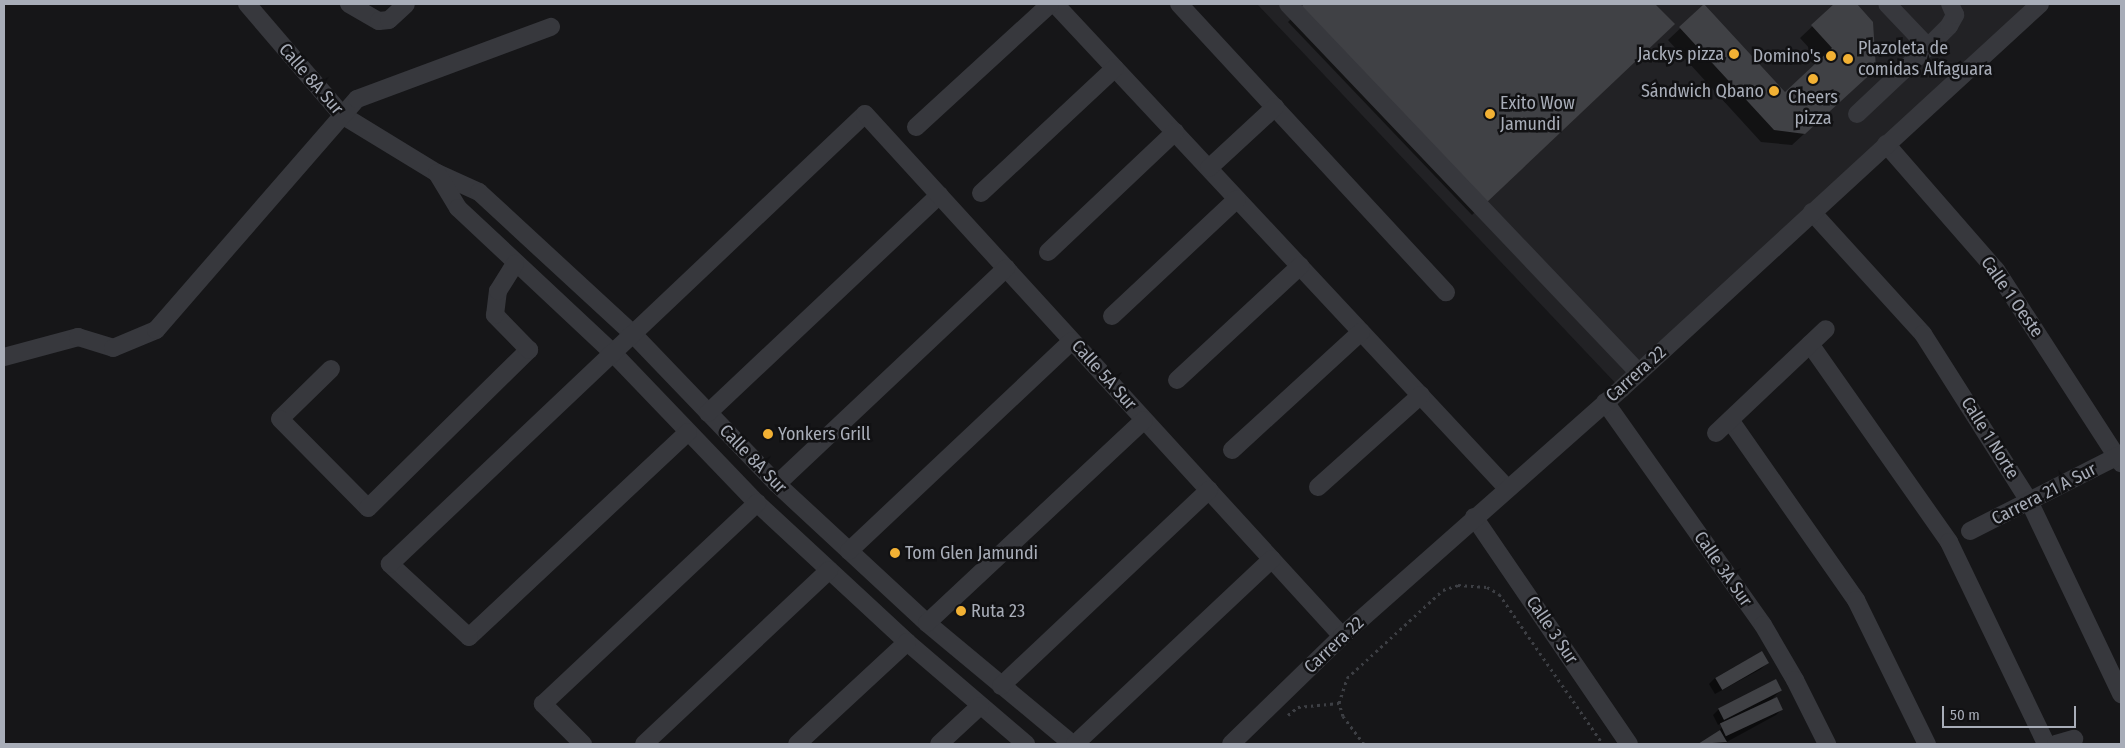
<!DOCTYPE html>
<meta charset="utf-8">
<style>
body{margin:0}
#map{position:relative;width:2125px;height:748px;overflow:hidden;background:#161618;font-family:"Fira Sans Condensed",sans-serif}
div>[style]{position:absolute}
.built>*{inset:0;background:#222225}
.shadow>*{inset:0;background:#0007}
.building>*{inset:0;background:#404145;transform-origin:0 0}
.path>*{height:3px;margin-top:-1.5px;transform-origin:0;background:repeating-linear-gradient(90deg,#3d3f44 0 2.5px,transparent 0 6.5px)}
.minor>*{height:18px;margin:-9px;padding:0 9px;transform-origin:9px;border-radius:9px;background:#37383d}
.dots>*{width:14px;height:14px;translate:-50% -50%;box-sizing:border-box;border:2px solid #111113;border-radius:50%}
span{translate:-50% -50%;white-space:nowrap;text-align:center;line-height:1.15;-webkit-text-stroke:5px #111113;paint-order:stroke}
.poi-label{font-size:18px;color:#a8adb8}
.left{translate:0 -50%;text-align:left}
.right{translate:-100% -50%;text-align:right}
.street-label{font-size:18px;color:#a8adb8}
.frame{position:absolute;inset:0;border:5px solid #a8adb8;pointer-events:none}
.scale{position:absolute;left:1942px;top:706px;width:134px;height:22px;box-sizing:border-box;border:2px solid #a8adb8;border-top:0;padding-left:6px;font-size:15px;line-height:18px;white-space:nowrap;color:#a8adb8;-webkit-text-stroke:4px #111113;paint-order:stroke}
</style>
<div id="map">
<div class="built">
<div style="clip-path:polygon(1257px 4px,2040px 4px,1621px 389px)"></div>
</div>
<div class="shadow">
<div style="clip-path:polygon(1306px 4px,1653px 4px,1673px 24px,1472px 215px,1288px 22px)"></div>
<div style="clip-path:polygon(1836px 4px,1855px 4px,1872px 22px,1865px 78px,1792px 145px,1761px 142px,1668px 40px,1704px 6px,1785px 94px,1821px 61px,1800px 38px)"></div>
<div style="clip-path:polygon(1761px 652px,1767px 663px,1761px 669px,1715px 694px,1709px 684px,1715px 678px)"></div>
<div style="clip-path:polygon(1775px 681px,1780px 691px,1770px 701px,1782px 709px,1776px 715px,1723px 744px,1700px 744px,1717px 734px,1726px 721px,1718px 725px,1713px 715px,1719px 709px)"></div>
</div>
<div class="building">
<div style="clip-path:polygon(1304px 4px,1655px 4px,1675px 24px,1485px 204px,1299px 9px)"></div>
<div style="clip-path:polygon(1704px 4px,1785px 92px,1832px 48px,1811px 25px,1834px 4px,1857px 4px,1873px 22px,1876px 69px,1805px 134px,1774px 130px,1679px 27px)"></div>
<div style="left:1762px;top:651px;width:14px;height:54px;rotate:60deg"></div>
<div style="left:1776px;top:679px;width:13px;height:65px;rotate:63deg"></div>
<div style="left:1777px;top:697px;width:14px;height:63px;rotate:65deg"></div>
<div style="clip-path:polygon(1720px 730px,1727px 742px,1698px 744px)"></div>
</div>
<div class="path">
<div style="left:1288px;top:715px;width:13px;rotate:-39deg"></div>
<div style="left:1298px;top:707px;width:41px;rotate:-5.6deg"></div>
<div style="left:1364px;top:744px;width:35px;rotate:-127deg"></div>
<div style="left:1343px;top:716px;width:14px;rotate:-107deg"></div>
<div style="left:1339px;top:703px;width:26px;rotate:-72deg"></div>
<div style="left:1347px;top:678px;width:130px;rotate:-42.5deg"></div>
<div style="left:1443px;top:590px;width:16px;rotate:-18deg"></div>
<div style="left:1458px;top:585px;width:29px;rotate:4deg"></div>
<div style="left:1487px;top:587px;width:14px;rotate:30deg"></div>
<div style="left:1499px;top:594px;width:183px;rotate:55.3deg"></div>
</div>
<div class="minor">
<div style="left:247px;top:4px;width:146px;rotate:49.4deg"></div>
<div style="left:342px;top:115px;width:111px;rotate:31.4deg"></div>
<div style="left:437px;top:173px;width:46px;rotate:24.3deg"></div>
<div style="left:479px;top:192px;width:209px;rotate:42.7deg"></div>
<div style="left:633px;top:334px;width:208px;rotate:46.2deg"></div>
<div style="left:777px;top:484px;width:205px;rotate:42.8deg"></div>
<div style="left:927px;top:623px;width:189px;rotate:39.8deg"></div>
<div style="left:349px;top:4px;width:34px;rotate:30deg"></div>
<div style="left:379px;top:21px;width:10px;rotate:-6deg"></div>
<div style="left:389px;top:20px;width:23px;rotate:-43deg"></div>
<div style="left:1055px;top:4px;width:662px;rotate:46.96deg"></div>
<div style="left:1179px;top:4px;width:393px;rotate:47.2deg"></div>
<div style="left:1288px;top:4px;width:509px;rotate:46.43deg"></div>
<div style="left:1928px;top:47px;width:30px;rotate:-45deg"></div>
<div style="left:1949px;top:26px;width:13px;rotate:-61deg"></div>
<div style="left:1955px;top:15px;width:12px;rotate:-114deg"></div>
<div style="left:1857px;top:114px;width:98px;rotate:-43.3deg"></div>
<div style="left:1928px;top:47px;width:59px;rotate:-133.6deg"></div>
<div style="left:916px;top:127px;width:182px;rotate:-42.5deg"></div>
<div style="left:1886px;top:144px;width:167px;rotate:48.9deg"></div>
<div style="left:1996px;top:270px;width:230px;rotate:57.1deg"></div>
<div style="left:1209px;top:168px;width:90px;rotate:-42.7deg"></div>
<div style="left:437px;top:173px;width:41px;rotate:59deg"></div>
<div style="left:458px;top:208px;width:212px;rotate:43.1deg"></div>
<div style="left:613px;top:353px;width:208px;rotate:46.2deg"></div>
<div style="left:757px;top:503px;width:205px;rotate:42.8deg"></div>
<div style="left:907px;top:642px;width:157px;rotate:40.6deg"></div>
<div style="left:981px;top:193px;width:183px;rotate:-43deg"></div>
<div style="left:1812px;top:212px;width:165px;rotate:47.7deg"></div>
<div style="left:1923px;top:334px;width:198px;rotate:57.6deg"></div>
<div style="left:2029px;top:501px;width:214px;rotate:64.5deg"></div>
<div style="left:1048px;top:252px;width:175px;rotate:-43.4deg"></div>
<div style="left:1112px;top:316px;width:171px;rotate:-43.1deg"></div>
<div style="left:1810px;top:344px;width:242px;rotate:54.9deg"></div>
<div style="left:1949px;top:542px;width:224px;rotate:64.3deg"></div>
<div style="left:4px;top:357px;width:77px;rotate:-15.1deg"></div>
<div style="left:78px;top:337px;width:37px;rotate:17deg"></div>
<div style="left:113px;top:348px;width:47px;rotate:-22.7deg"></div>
<div style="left:156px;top:330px;width:306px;rotate:-49deg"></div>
<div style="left:357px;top:99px;width:207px;rotate:-20.4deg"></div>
<div style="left:331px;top:369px;width:71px;rotate:135.6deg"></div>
<div style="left:280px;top:419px;width:125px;rotate:45.3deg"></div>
<div style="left:368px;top:508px;width:226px;rotate:-44.5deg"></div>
<div style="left:529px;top:350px;width:49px;rotate:-134.2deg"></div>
<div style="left:495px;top:315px;width:24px;rotate:-83deg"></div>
<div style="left:498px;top:291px;width:32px;rotate:-58deg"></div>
<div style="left:1177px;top:380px;width:168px;rotate:-42.8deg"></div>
<div style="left:1605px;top:402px;width:273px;rotate:54.7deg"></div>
<div style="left:1763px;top:625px;width:64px;rotate:59.8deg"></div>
<div style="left:1795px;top:680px;width:72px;rotate:63.4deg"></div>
<div style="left:708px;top:413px;width:318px;rotate:-43.3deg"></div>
<div style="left:1730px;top:420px;width:220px;rotate:55deg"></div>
<div style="left:1856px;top:600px;width:161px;rotate:63.8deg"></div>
<div style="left:688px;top:432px;width:300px;rotate:136.9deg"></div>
<div style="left:469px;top:637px;width:108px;rotate:-137.3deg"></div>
<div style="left:390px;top:564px;width:654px;rotate:-43.45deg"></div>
<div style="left:865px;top:114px;width:707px;rotate:47.58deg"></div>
<div style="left:1716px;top:433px;width:151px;rotate:-43.4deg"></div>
<div style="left:1232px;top:450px;width:175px;rotate:-42.5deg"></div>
<div style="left:777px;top:484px;width:315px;rotate:-43.3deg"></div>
<div style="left:1318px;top:487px;width:138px;rotate:-41.8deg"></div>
<div style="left:1474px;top:517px;width:275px;rotate:55.7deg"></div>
<div style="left:1970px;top:531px;width:166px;rotate:-26.9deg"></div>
<div style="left:849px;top:551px;width:306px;rotate:-43.3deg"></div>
<div style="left:927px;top:623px;width:297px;rotate:-43.1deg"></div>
<div style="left:1001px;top:686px;width:286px;rotate:-43.3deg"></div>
<div style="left:583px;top:744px;width:57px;rotate:-135deg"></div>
<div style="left:543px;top:704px;width:294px;rotate:-43.2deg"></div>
<div style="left:644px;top:744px;width:254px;rotate:-43.2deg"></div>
<div style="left:797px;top:744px;width:150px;rotate:-42.8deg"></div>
<div style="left:939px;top:744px;width:56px;rotate:-42.8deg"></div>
<div style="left:1075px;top:744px;width:270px;rotate:-43.2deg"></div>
<div style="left:1231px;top:744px;width:155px;rotate:-44.2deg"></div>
<div style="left:1342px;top:636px;width:373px;rotate:-41.5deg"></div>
<div style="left:1621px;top:389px;width:569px;rotate:-42.58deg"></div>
<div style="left:2056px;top:744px;width:19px;rotate:-16deg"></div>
</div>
<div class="dots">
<div style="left:1734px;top:54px;background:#f2b134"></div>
<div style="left:1831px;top:56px;background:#f2b134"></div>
<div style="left:1848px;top:59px;background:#f2b134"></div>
<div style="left:1813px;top:79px;background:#f2b134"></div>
<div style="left:1774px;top:91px;background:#f2b134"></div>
<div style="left:1490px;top:114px;background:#f2b134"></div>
<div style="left:768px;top:434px;background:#f2b134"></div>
<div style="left:895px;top:553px;background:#f2b134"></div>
<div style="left:961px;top:611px;background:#f2b134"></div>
</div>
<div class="poi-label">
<span class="left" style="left:1858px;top:59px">Plazoleta de<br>comidas Alfaguara</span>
<span class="right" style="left:1724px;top:54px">Jackys pizza</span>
<span class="right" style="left:1821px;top:56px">Domino's</span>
<span class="right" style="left:1764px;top:91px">Sándwich Qbano</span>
<span style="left:1813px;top:108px">Cheers<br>pizza</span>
<span class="left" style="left:1500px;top:114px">Exito Wow<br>Jamundi</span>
<span class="left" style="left:778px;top:434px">Yonkers Grill</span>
<span class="left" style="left:905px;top:553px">Tom Glen Jamundi</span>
<span class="left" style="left:971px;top:611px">Ruta 23</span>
</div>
<div class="street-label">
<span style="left:311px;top:79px;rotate:49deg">Calle 8A Sur</span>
<span style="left:2012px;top:297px;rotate:55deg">Calle 1 Oeste</span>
<span style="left:1636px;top:374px;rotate:-42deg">Carrera 22</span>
<span style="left:1104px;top:375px;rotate:48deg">Calle 5A Sur</span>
<span style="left:1990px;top:438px;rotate:58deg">Calle 1 Norte</span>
<span style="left:753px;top:459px;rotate:46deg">Calle 8A Sur</span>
<span style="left:2044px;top:494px;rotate:-27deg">Carrera 21 A Sur</span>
<span style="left:1723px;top:569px;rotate:55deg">Calle 3A Sur</span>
<span style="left:1552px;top:630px;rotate:56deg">Calle 3 Sur</span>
<span style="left:1334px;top:645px;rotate:-43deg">Carrera 22</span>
</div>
<div class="frame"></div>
<div class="scale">50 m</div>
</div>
